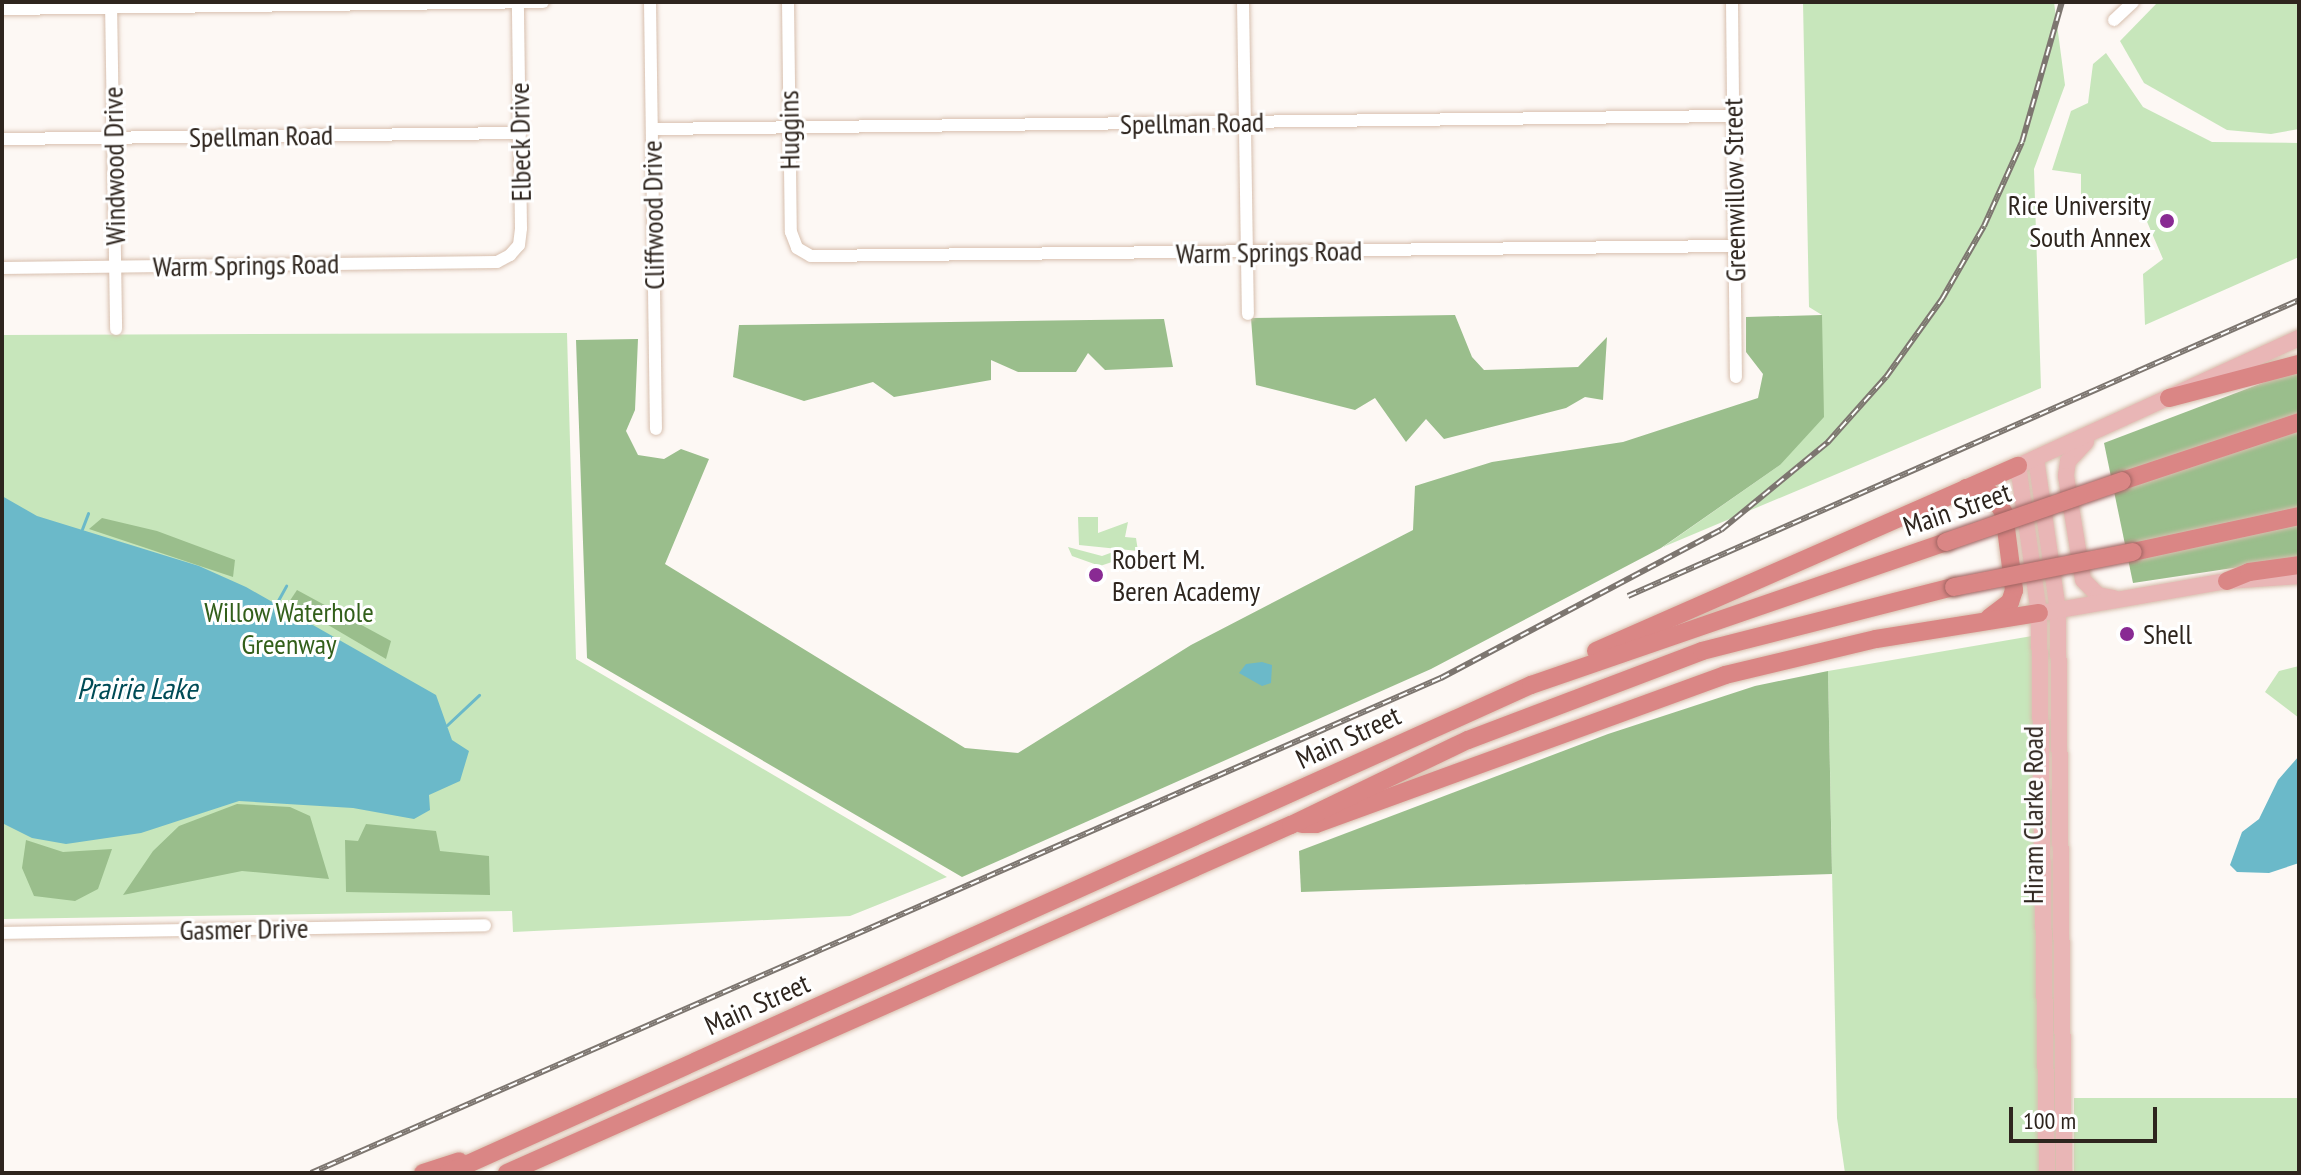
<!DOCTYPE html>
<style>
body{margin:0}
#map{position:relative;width:2301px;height:1175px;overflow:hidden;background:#fdf8f4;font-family:"PT Sans Narrow",sans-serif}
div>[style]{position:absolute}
.green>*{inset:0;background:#c7e6bb;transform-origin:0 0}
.forest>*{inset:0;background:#9abe8c}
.water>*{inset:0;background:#6bb9c9}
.stream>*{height:3px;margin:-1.5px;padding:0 1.5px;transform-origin:1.5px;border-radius:1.5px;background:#6bb9c9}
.roads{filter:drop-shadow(0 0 2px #d7bfae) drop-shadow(0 0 2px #d7bfae)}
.minor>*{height:12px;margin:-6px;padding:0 6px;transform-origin:6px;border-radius:6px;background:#fff}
.major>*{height:16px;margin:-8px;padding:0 8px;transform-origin:8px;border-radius:8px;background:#e9b6b6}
.highway>*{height:18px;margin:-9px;padding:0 9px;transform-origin:9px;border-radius:9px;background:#da8685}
.rail>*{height:6px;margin-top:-3px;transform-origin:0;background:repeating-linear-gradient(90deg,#fff 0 9px,#7d7670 0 18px);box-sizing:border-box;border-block:2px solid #7d7670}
.bridges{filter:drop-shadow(0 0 2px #9e6461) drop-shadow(0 0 2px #9e6461)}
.highway-bridge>*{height:18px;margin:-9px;padding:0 9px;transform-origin:9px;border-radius:9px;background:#da8685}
.dots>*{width:22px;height:22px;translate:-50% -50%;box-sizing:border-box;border:4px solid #fff;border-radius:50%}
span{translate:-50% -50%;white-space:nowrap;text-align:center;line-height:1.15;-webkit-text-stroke:6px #fff;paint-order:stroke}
.street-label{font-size:28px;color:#2e251e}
.poi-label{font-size:28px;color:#2e251e}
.right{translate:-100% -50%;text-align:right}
.left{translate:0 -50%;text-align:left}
.park-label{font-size:28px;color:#325f1a}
.water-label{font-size:30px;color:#004b56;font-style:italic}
.frame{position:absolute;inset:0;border:4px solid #2e251e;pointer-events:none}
.scale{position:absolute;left:2009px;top:1107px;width:148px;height:36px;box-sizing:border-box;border:4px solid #2e251e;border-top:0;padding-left:10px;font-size:24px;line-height:28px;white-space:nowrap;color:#2e251e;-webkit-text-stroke:6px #fff;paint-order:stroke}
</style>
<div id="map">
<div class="green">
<div style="clip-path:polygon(1803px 2px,2054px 2px,2065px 85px,2034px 169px,2041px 388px,1663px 547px,1780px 465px,1822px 315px,1809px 307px)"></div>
<div style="clip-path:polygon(2158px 2px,2299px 2px,2299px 129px,2271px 134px,2227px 130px,2144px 83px,2120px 41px)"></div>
<div style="clip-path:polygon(2106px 53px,2143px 107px,2212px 142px,2299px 143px,2299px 257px,2145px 325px,2143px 274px,2163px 259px,2136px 196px,2081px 216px,2081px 174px,2052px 170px,2071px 111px,2088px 103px,2093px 64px)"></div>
<div style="clip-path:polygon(567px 333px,576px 659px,947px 877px,850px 916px,513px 932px,512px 911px,2px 919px,2px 335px)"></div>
<div style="clip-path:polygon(1078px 517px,1098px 517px,1098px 533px,1128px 522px,1125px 537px,1136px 538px,1138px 551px,1079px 545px)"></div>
<div style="clip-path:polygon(1068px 547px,1102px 556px,1113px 552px,1115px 561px,1100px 566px,1072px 556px)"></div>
<div style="clip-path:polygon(2032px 636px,2040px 1173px,1845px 1173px,1837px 1118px,1828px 671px)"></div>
<div style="clip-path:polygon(2299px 666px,2299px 718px,2265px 692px,2279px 671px)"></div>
<div style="left:2299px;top:1098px;width:75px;height:225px;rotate:90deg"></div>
</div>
<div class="forest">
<div style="clip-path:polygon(1455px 315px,1472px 357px,1484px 370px,1578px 367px,1607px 337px,1603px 400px,1585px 397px,1566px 408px,1444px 439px,1426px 419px,1406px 442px,1375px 398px,1355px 410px,1256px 385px,1251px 318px)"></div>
<div style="clip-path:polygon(1822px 315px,1824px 417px,1780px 465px,1661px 548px,1431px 669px,962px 877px,587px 658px,576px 340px,638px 339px,635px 410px,626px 431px,638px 455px,664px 459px,681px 449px,709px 459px,665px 564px,965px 748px,1018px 753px,1191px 645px,1413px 530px,1415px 486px,1492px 462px,1623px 442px,1758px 398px,1763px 374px,1746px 352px,1746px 317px)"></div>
<div style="clip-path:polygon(1164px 319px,1173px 367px,1105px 370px,1088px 353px,1076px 372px,1018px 372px,991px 360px,991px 380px,894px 397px,873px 382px,804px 401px,733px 377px,739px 325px)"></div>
<div style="clip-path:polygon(2299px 369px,2299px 558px,2133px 583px,2104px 443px)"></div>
<div style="clip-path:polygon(102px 518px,157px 531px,235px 560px,233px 577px,89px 529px)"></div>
<div style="clip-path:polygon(297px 590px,391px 641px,386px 659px,289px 602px)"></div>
<div style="clip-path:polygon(1828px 671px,1832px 874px,1301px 892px,1299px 851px,1608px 734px,1755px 686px)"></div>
<div style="clip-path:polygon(237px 804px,290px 807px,310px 816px,329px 879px,242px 871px,123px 895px,153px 851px,179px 826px)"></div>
<div style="clip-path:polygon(366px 824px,436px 831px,440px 851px,489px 856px,490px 895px,346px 892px,345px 840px,358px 841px)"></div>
<div style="clip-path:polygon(26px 840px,63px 852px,112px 849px,98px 889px,75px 901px,34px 896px,22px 868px)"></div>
</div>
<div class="water">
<div style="clip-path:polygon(2px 496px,37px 516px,199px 566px,246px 587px,436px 695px,452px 740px,469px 751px,460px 781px,429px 795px,430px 810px,414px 819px,353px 808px,239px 801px,141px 833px,66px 844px,32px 838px,2px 823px)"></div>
<div style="clip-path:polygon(1262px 662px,1272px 665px,1271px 683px,1262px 686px,1239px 673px,1246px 664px)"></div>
<div style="clip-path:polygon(2299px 756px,2299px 863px,2269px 873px,2237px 872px,2230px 865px,2242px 832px,2259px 819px,2278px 780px)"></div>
</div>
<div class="stream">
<div style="left:82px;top:529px;width:17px;rotate:-69deg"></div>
<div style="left:276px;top:604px;width:21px;rotate:-61deg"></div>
<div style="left:447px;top:725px;width:44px;rotate:-43.2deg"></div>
</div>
<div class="roads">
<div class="minor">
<div style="left:111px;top:2px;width:327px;rotate:89.1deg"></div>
<div style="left:650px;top:2px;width:427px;rotate:89.2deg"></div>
<div style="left:788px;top:2px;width:230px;rotate:89.3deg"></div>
<div style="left:791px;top:232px;width:17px;rotate:69deg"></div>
<div style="left:797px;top:248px;width:16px;rotate:30deg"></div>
<div style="left:811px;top:256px;width:923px;rotate:-0.62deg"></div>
<div style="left:1243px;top:2px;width:312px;rotate:89.1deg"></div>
<div style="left:1732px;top:2px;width:375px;rotate:89.4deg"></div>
<div style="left:2px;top:9px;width:541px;rotate:-0.74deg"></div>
<div style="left:2114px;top:20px;width:26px;rotate:-43deg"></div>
<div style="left:652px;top:129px;width:1081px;rotate:-0.69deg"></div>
<div style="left:2px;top:139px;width:518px;rotate:-0.66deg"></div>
<div style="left:2px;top:268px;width:495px;rotate:-0.7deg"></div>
<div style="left:497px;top:262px;width:15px;rotate:-28deg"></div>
<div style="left:510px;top:255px;width:13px;rotate:-48deg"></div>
<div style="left:519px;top:245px;width:17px;rotate:-83deg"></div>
<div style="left:521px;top:228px;width:226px;rotate:-90.8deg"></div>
<div style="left:2px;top:933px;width:483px;rotate:-0.9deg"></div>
</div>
<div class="major">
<div style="left:2086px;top:442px;width:26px;rotate:133deg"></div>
<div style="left:2068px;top:461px;width:15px;rotate:98deg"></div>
<div style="left:2066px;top:476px;width:105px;rotate:80.7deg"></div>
<div style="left:2083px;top:580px;width:21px;rotate:45deg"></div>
<div style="left:2098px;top:595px;width:16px;rotate:11deg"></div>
<div style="left:2036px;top:458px;width:154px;rotate:81.8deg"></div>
<div style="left:2058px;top:610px;width:563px;rotate:89.39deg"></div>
<div style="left:2047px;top:612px;width:183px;rotate:-9.8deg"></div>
<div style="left:2227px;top:581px;width:72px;rotate:-4deg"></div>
<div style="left:2047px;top:1173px;width:560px;rotate:-90.82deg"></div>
<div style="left:2039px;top:613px;width:148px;rotate:-98.1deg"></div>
<div style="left:2018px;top:466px;width:309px;rotate:-24.5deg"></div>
</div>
<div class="highway">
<div style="left:2169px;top:398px;width:134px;rotate:-14.7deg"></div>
<div style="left:2122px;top:481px;width:187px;rotate:-18.4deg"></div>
<div style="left:1966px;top:488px;width:28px;rotate:15deg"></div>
<div style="left:1993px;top:495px;width:21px;rotate:59deg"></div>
<div style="left:2004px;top:513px;width:78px;rotate:82.6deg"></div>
<div style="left:2014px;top:590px;width:13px;rotate:108deg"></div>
<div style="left:2010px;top:602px;width:26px;rotate:143deg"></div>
<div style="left:2133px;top:552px;width:170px;rotate:-12.2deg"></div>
<div style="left:2227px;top:581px;width:24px;rotate:-22deg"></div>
<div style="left:2249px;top:572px;width:50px;rotate:-8deg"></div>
<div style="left:1596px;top:651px;width:461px;rotate:-23.7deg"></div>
<div style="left:1302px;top:824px;width:14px"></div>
<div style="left:1316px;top:824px;width:435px;rotate:-20deg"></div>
<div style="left:1725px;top:675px;width:155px;rotate:-13.4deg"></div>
<div style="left:1876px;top:639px;width:165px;rotate:-9.1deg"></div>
<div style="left:423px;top:1173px;width:38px;rotate:-18deg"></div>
<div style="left:448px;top:1173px;width:1188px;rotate:-24.26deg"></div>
<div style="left:1531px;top:685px;width:439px;rotate:-19deg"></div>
<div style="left:507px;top:1173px;width:858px;rotate:-23.94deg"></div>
<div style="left:1291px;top:825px;width:196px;rotate:-25.7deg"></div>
<div style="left:1468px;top:740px;width:250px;rotate:-20.8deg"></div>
<div style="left:1702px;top:651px;width:260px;rotate:-14.3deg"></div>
</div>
</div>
<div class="rail">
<div style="left:1628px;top:596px;width:733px;rotate:-23.8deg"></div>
<div style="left:311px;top:1173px;width:1234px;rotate:-23.66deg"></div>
<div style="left:1441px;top:678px;width:317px;rotate:-27.9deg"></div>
<div style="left:1721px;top:530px;width:139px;rotate:-39.4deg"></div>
<div style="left:1828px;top:442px;width:87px;rotate:-48.3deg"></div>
<div style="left:1886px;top:377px;width:96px;rotate:-54.3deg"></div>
<div style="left:1942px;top:299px;width:84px;rotate:-60.1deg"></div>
<div style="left:1984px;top:226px;width:92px;rotate:-65.7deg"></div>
<div style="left:2022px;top:142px;width:146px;rotate:-74.1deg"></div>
</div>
<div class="bridges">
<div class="highway-bridge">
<div style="left:1946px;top:542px;width:186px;rotate:-19.1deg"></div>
<div style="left:1954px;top:587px;width:182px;rotate:-11.1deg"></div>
</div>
</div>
<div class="dots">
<div style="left:2167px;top:221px;background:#892a93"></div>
<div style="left:1096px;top:575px;background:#892a93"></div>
<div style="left:2127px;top:634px;background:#892a93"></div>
</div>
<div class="street-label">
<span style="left:1192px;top:123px;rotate:-1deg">Spellman Road</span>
<span style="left:789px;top:130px;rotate:-91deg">Huggins</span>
<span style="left:261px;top:136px;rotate:-1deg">Spellman Road</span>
<span style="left:520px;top:142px;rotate:-91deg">Elbeck Drive</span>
<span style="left:114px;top:166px;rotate:-91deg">Windwood Drive</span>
<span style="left:1734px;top:190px;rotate:-91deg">Greenwillow Street</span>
<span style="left:653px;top:215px;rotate:-91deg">Cliffwood Drive</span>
<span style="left:1269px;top:252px;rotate:-1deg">Warm Springs Road</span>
<span style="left:246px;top:265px;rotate:-1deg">Warm Springs Road</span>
<span style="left:1957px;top:509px;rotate:-19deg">Main Street</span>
<span style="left:1348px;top:737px;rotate:-25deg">Main Street</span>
<span style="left:2033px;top:815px;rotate:-90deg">Hiram Clarke Road</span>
<span style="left:244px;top:929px;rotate:-1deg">Gasmer Drive</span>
<span style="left:757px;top:1004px;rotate:-24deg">Main Street</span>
</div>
<div class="poi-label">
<span class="right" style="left:2151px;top:221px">Rice University<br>South Annex</span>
<span class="left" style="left:1112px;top:575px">Robert M.<br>Beren Academy</span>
<span class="left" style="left:2143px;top:634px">Shell</span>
</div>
<div class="park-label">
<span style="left:289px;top:628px">Willow Waterhole<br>Greenway</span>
</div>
<div class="water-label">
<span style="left:137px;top:688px">Prairie Lake</span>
</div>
<div class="frame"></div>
<div class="scale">100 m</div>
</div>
